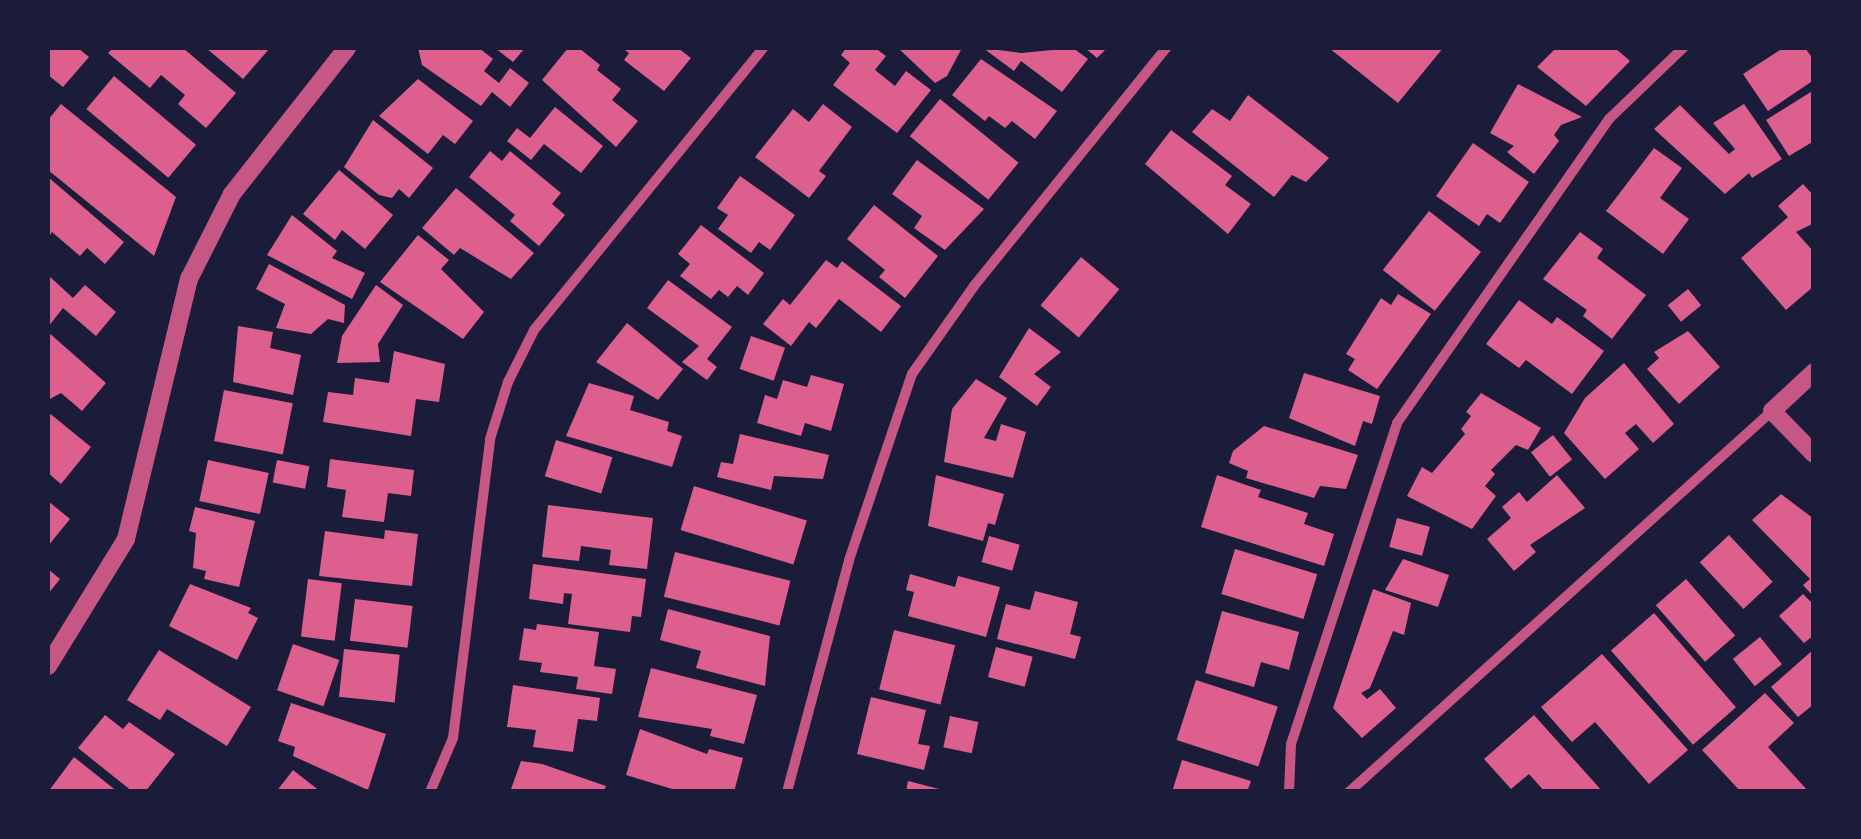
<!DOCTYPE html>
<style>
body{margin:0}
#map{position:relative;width:1861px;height:839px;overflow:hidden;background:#1b1b3a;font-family:"Noto Serif",serif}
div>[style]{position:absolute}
.building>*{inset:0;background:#dd5f8e;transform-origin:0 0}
.minor>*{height:10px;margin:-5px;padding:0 5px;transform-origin:5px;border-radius:5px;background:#c65784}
.tertiary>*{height:18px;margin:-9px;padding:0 9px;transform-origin:9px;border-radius:9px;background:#c65784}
span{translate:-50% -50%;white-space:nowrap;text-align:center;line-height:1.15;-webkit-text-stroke:10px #1b1b3a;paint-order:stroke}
.frame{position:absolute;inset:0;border:50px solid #1b1b3a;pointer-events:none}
</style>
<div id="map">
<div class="building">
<div style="clip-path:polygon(48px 48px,78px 48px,89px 57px,63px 87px,48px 75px)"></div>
<div style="clip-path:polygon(113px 48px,183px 48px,236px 93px,206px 128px,178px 104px,185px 95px,161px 75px,150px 88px,108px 53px)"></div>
<div style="clip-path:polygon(206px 48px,270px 48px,243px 79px)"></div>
<div style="clip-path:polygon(418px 48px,479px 48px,493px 59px,484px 71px,499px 83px,510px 68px,529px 83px,510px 107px,492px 92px,481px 106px,422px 65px)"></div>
<div style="clip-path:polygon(495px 48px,525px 48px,513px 62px)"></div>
<div style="clip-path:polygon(568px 48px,579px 48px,600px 65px,597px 70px,621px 89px,612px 100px,638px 121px,616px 147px,542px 80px)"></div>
<div style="clip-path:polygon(622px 48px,678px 48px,691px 58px,664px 91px,624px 60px,629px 53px)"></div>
<div style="clip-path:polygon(846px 48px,875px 48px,886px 56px,875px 70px,895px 86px,906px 71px,931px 90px,897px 133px,833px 85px,850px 63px,841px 55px)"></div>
<div style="clip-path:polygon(898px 48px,962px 48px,947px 76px,935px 83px)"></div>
<div style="clip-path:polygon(983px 48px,1021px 53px,1073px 48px,1088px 59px,1062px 92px,1021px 61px,1014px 71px)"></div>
<div style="clip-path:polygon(1085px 48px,1107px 48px,1097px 58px)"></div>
<div style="clip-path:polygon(1329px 48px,1443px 48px,1398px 103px)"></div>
<div style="clip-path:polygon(1556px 48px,1615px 48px,1630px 61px,1586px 106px,1537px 67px)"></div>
<div style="clip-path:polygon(1783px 48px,1805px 48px,1814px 60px,1814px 80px,1768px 111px,1743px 74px)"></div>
<div style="clip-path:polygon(981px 59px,1057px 111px,1035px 139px,1012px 121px,1005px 128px,989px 116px,985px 121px,952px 95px)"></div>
<div style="left:114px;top:76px;width:107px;height:43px;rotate:40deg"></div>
<div style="clip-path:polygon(418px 79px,473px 121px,455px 144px,443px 135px,428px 154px,379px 116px)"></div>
<div style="clip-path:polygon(1518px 84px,1582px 117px,1561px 125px,1554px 135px,1559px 141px,1534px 174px,1507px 152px,1514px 146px,1490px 133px)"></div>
<div style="clip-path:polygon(1814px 90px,1814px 141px,1789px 156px,1766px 120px)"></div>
<div style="clip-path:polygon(1248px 95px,1329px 158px,1306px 182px,1292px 175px,1274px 197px,1192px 132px,1212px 109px,1230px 121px)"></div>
<div style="left:940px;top:99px;width:101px;height:48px;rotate:39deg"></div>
<div style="clip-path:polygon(61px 104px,176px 197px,154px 256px,48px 170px,48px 120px)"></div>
<div style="clip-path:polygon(823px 104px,852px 127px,819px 171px,826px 176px,809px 198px,755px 157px,793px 109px,809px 122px)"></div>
<div style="clip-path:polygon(1744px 104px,1782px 159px,1752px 178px,1749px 173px,1725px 194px,1654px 129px,1680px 105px,1729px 154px,1735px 149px,1713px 123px)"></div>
<div style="clip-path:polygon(555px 107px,603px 146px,581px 173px,544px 144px,531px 160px,507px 141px,517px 128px,530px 138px)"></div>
<div style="clip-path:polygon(373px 120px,433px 168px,409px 198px,399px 189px,392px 198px,379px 195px,344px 167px)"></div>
<div style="clip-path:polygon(1171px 130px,1232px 176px,1225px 185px,1251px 204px,1228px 234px,1145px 164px)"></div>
<div style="clip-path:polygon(1473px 143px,1529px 182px,1500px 223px,1487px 214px,1479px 226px,1436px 196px)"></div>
<div style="clip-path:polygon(1654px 148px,1682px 168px,1660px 198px,1689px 219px,1663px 254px,1606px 211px)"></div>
<div style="clip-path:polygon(490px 151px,502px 161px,510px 151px,561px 193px,552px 204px,565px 215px,539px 246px,510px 221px,515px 215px,469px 177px)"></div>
<div style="clip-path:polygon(917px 160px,984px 209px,945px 250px,914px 228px,922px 216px,892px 194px)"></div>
<div style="clip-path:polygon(339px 170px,393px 215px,365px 249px,342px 230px,335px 240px,303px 214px)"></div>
<div style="clip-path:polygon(740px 176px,795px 215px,770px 250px,759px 242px,751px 253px,718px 229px,728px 215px,717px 208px)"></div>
<div style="clip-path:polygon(48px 177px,124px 242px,105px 264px,87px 248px,80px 256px,52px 232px,48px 238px)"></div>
<div style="clip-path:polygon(1803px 184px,1814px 196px,1814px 223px,1796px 232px,1814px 252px,1814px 286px,1786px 310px,1741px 258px,1788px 217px,1778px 206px)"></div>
<div style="clip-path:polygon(456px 188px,534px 253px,511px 279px,460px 248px,454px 255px,422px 228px)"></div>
<div style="clip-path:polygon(874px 205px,938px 256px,905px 298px,879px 277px,885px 270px,847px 239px)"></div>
<div style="left:1429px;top:211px;width:66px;height:75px;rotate:38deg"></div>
<div style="clip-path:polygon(292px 215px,337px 251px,332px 258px,365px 273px,352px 299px,267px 255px)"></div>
<div style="clip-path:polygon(701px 225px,764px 273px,748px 295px,737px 286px,728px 297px,719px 290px,711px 299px,680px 276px,690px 264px,678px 254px)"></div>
<div style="clip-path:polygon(1580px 232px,1603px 249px,1597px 258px,1646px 295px,1612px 339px,1583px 316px,1587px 310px,1543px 279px)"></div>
<div style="clip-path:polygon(418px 235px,449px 260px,441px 269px,484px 312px,463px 339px,380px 282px)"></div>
<div style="left:1081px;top:257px;width:50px;height:63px;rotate:40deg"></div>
<div style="clip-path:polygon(826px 260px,837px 268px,842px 261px,901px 306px,881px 332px,839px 299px,816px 328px,809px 322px,791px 346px,763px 324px,783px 299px,790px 305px)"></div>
<div style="clip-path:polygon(269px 264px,345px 305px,344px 323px,328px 319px,311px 334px,276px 328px,285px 304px,256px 289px)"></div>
<div style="clip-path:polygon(48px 275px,73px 298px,85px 285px,116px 312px,96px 336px,63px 308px,48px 327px)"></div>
<div style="clip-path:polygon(668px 280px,732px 327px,707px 359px,717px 367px,707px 380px,682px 362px,699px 346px,647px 308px)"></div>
<div style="clip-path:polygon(376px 285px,403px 305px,378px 344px,380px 362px,337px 363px,342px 336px)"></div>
<div style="left:1688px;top:289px;width:21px;height:26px;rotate:51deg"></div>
<div style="clip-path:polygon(1398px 294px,1431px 314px,1377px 389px,1348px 370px,1355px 359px,1346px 354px,1381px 298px,1391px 305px)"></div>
<div style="clip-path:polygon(1519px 300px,1552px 324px,1557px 317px,1604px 351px,1572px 394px,1526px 360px,1519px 368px,1486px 344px)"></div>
<div style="clip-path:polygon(627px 323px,683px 369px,658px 400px,596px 362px)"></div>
<div style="clip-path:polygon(238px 326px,273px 332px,270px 348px,301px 355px,293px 395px,233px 382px)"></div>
<div style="clip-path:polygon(1029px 328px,1061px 352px,1034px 374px,1051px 387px,1037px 406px,999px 377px)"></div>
<div style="clip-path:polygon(1688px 331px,1720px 367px,1679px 404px,1647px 369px,1659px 358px,1654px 352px)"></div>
<div style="clip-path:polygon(48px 332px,106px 383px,82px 411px,61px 393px,48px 400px)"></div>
<div style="left:751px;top:336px;width:36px;height:35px;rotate:19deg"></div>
<div style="clip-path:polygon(394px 351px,445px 364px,439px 402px,416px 399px,411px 436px,323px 422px,328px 392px,353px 395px,355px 378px,389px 383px)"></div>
<div style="clip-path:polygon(1624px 363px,1674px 424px,1653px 443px,1636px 424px,1625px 433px,1639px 449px,1605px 479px,1564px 433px,1585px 398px)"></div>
<div style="clip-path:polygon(1304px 373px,1380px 396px,1372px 424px,1363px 421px,1355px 446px,1289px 418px)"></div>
<div style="clip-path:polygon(811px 375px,844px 384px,831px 431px,805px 423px,801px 436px,757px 423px,765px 395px,777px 399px,783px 380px,807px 387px)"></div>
<div style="clip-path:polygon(976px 379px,1007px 398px,984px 438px,996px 441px,1001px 424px,1026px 432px,1013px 478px,944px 462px,952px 409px)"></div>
<div style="clip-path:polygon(589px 383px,634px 396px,630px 410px,669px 422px,667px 431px,682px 436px,672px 467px,566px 436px)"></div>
<div style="left:224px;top:390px;width:70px;height:52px;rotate:11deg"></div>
<div style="clip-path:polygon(1481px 393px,1541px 428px,1528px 450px,1516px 445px,1491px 470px,1495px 474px,1485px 486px,1496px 496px,1472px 529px,1407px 496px,1422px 467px,1432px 473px,1465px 434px,1461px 429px,1471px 416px,1466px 412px)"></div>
<div style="clip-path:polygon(48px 412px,91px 447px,61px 484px,48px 473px)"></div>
<div style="clip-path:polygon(1264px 426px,1358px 455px,1346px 489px,1320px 486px,1314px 498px,1246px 478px,1248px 471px,1229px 463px,1233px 451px)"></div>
<div style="clip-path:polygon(740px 434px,829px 455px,823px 479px,774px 476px,771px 490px,717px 477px,721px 462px,733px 464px)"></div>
<div style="left:1553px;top:435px;width:31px;height:28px;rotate:52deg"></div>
<div style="left:556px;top:440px;width:59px;height:38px;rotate:17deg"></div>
<div style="clip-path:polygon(330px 459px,414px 470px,411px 496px,388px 493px,384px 522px,342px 517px,346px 490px,327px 487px)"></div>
<div style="left:208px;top:460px;width:62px;height:42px;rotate:12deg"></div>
<div style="left:277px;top:460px;width:33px;height:23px;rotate:11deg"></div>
<div style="clip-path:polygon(936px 475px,1004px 494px,995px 525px,988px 523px,983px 541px,928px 526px)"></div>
<div style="clip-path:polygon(1217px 475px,1261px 490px,1258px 497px,1308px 513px,1304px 524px,1334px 534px,1324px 566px,1201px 527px)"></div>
<div style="clip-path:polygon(1557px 475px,1585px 508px,1530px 545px,1536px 552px,1514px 571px,1487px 539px,1511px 518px,1502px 507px,1519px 492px,1527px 502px)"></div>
<div style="left:694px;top:486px;width:118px;height:46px;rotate:17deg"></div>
<div style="clip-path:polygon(1781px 494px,1814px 519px,1814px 597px,1803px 585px,1810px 579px,1752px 520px)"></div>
<div style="clip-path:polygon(48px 501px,70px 519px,48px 546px)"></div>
<div style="clip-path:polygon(548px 505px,653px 518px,647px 569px,609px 565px,611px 550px,581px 546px,579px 561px,542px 557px)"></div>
<div style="clip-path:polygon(195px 507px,255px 521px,239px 587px,204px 579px,206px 571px,193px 568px,196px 533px,189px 531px)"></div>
<div style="left:1397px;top:518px;width:34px;height:30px;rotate:15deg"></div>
<div style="clip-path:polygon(385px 530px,418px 534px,412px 586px,319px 576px,325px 531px,384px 539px)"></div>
<div style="left:1729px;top:535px;width:64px;height:40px;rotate:47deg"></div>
<div style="left:989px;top:536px;width:32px;height:27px;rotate:16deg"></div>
<div style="left:1235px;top:549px;width:86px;height:47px;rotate:17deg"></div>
<div style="left:675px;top:552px;width:119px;height:46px;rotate:14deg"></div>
<div style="clip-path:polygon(1403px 559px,1449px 575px,1438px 607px,1385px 590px)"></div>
<div style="clip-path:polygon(533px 564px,646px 579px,641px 617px,632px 616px,630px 632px,568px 624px,572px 594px,564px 593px,563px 604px,529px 599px)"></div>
<div style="clip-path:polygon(48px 569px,60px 579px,48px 594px)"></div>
<div style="clip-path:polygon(910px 574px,955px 587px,958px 576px,1000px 587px,986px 637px,908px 616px,914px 592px,906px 590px)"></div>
<div style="left:308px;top:579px;width:34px;height:58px;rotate:7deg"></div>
<div style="left:1686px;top:579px;width:75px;height:40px;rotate:49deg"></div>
<div style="clip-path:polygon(190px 584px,251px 608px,248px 613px,258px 618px,237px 660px,169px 626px)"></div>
<div style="clip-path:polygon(1373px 589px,1411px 603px,1404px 635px,1393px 631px,1370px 688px,1361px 693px,1367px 699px,1380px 689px,1396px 708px,1362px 738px,1333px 708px)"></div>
<div style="clip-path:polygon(1035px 591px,1078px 602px,1070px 634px,1081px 637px,1075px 659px,997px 639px,1006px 604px,1030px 610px)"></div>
<div style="clip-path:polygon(1803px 594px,1814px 605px,1814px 635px,1804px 643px,1779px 616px)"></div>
<div style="left:355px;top:599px;width:58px;height:42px;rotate:7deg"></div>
<div style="clip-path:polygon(668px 609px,770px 636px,765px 686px,696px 668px,701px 651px,660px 640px)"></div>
<div style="clip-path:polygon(1222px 611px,1299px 632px,1289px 670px,1261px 662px,1254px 687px,1205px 673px)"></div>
<div style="left:1654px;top:613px;width:125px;height:57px;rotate:49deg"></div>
<div style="clip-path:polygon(537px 624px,599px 632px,594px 666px,616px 669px,612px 694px,576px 689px,578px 677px,540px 672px,542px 663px,519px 660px,524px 628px,536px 630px)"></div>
<div style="left:894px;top:630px;width:63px;height:61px;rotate:14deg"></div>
<div style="left:1760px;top:637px;width:35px;height:35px;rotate:51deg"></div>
<div style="left:293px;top:644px;width:49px;height:49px;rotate:19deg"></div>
<div style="left:996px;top:647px;width:38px;height:31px;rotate:15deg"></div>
<div style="left:344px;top:649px;width:56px;height:48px;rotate:6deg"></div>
<div style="clip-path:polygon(1814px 649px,1814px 704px,1798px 717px,1771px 687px)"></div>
<div style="clip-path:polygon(159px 650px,251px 707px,227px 746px,167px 709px,160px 720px,127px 700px)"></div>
<div style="clip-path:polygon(1602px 654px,1688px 750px,1649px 784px,1595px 722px,1572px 742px,1541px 707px)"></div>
<div style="clip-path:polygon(651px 668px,757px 695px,744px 744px,710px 736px,712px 729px,638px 717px)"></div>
<div style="left:1196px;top:680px;width:86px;height:63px;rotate:18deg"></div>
<div style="clip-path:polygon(513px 685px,600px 698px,597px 721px,578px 719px,573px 752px,533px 747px,536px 730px,507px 727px)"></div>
<div style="clip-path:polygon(1765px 693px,1794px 723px,1768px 747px,1809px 792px,1741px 792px,1702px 750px)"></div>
<div style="clip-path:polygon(871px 697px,926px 710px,918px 744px,930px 746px,924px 770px,857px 754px)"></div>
<div style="clip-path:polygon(291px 703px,386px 734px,368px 790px,293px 756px,295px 747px,278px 741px)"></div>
<div style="clip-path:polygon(105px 715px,123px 729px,129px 722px,175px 754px,145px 792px,133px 792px,78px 748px)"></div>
<div style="clip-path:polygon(1534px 715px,1603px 792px,1545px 792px,1529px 774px,1511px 789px,1484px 759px)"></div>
<div style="left:950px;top:716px;width:29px;height:32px;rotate:12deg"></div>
<div style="clip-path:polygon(640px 729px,707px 754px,709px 749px,743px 758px,734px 792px,682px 792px,626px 775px)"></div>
<div style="clip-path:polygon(74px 757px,118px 792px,48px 792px)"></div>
<div style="clip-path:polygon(1182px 760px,1251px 781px,1247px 792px,1172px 792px)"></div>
<div style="clip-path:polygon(521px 761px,542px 764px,606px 786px,604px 792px,510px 792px)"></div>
<div style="clip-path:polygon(293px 770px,321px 792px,276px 792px)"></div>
<div style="clip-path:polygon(908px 781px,943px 790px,943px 792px,906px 792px)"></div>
</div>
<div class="minor">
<div style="left:430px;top:792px;width:59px;rotate:-66.9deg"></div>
<div style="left:453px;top:738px;width:301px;rotate:-82.9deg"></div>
<div style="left:490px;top:439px;width:60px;rotate:-72.5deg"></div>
<div style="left:508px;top:382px;width:58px;rotate:-63.4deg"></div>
<div style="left:534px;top:330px;width:363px;rotate:-50.9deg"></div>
<div style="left:787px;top:792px;width:240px;rotate:-75deg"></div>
<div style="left:849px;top:560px;width:196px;rotate:-71.3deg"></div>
<div style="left:912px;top:374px;width:108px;rotate:-54.8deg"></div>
<div style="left:974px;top:286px;width:306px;rotate:-51.1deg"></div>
<div style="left:1289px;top:792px;width:48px;rotate:-87.6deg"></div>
<div style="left:1291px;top:744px;width:338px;rotate:-71.7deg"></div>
<div style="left:1397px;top:423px;width:371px;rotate:-55.1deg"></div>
<div style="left:1609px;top:119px;width:103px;rotate:-43.8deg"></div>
<div style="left:1349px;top:792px;width:569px;rotate:-42.01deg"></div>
</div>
<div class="tertiary">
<div style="left:1814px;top:372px;width:57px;rotate:137.1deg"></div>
<div style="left:1772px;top:411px;width:60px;rotate:45.7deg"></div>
<div style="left:48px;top:666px;width:149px;rotate:-58.4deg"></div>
<div style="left:126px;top:539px;width:268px;rotate:-76.4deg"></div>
<div style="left:189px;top:279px;width:95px;rotate:-63.2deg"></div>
<div style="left:232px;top:194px;width:186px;rotate:-51.8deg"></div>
</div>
<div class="frame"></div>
</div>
